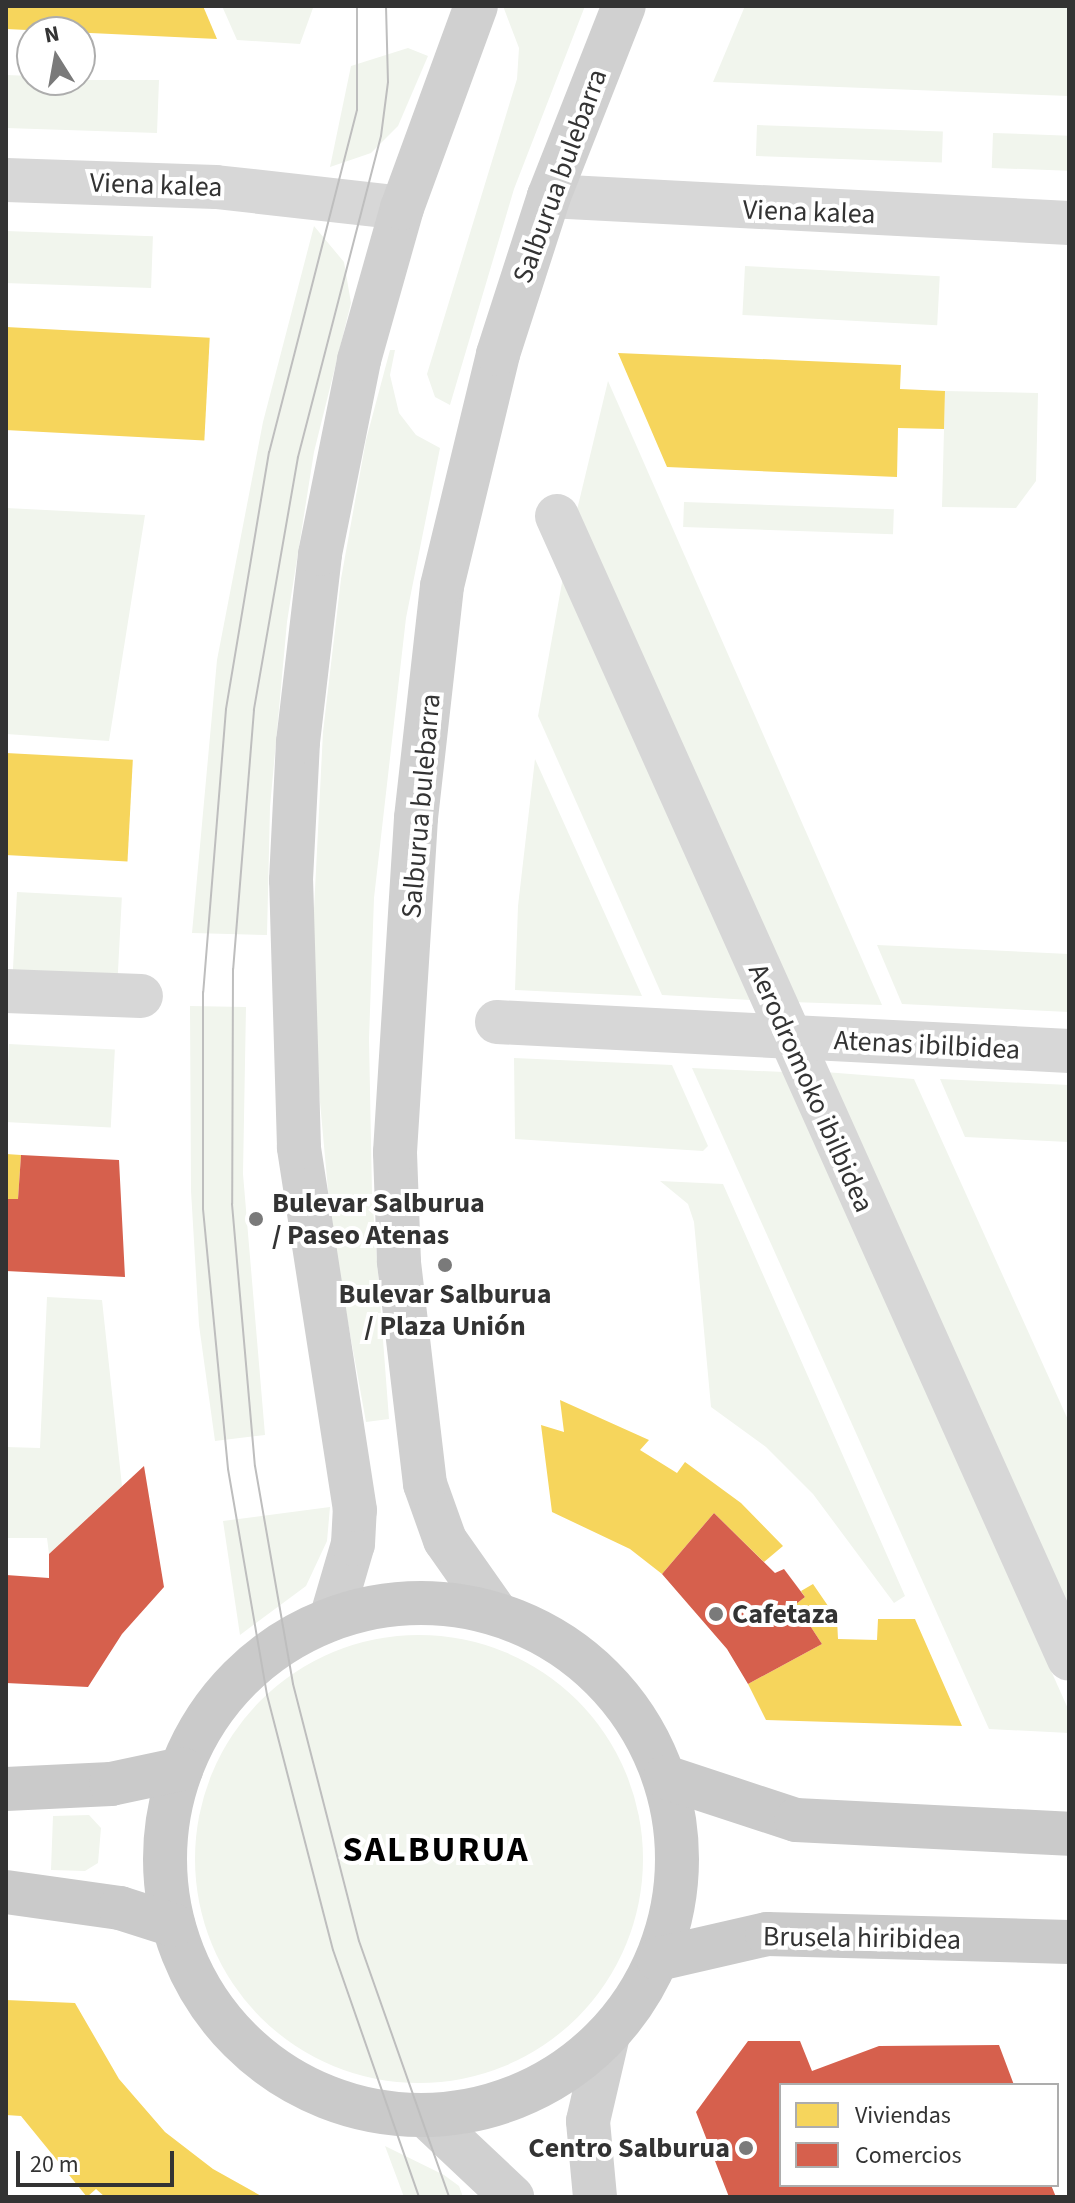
<!DOCTYPE html>
<meta charset="utf-8">
<style>
body{margin:0}
#map{position:relative;width:1075px;height:2203px;overflow:hidden;background:#fff;font-family:"Source Sans 3",sans-serif}
div>[style]{position:absolute}
.green>*{inset:0;background:#f1f5ed;transform-origin:0 0}
.round{border-radius:50%}
.homes>*{inset:0;background:#f6d55c;transform-origin:0 0}
.shops>*{inset:0;background:#d6604d}
.street>*{height:44px;margin:-22px;padding:0 22px;transform-origin:22px;border-radius:22px;background:#d7d7d7}
.secondary>*{height:44px;margin:-22px;padding:0 22px;transform-origin:22px;border-radius:22px;background:#d0d0d0}
.primary>*{height:44px;margin:-22px;padding:0 22px;transform-origin:22px;border-radius:22px;background:#cacaca}
.primary>.ring{margin:-22px;padding:0;box-sizing:content-box;background:none;border:44px solid #cacaca;border-radius:50%}
.tram>*{height:2px;margin:-1px;padding:0 1px;transform-origin:1px;border-radius:1px;background:#bebebe}
.dots>*{width:22px;height:22px;translate:-50% -50%;box-sizing:border-box;border:4px solid #fff;border-radius:50%}
span{translate:-50% -50%;white-space:nowrap;text-align:center;line-height:1.15;-webkit-text-stroke:8px #fff;paint-order:stroke}
.street-label{font-size:28px;color:#333}
.poi-label{font-size:28px;color:#333;font-weight:700}
.left{translate:0 -50%;text-align:left}
.right{translate:-100% -50%;text-align:right}
.district-label{font-size:36px;color:#000;font-weight:700;letter-spacing:2px}
.frame{position:absolute;inset:0;border:8px solid #333;pointer-events:none}
.legend{position:absolute;left:779px;top:2083px;width:280px;height:104px;box-sizing:border-box;background:#fff;border:2px solid #adadad;margin:0;padding:10px 14px;list-style:none;font-size:24px;color:#333}
.legend li{display:flex;align-items:center;gap:16px;height:40px}
.legend b{width:40px;border:2px solid #adadad}
.north{position:absolute;left:16px;top:16px;width:80px;height:80px;box-sizing:border-box;background:#fff;border:2px solid #adadad;border-radius:50%;rotate:349deg;font-size:22px;font-weight:700;line-height:32px;text-align:center;color:#333}
.north::after{content:'';display:block;margin:auto;width:28px;height:36px;background:#7a7a7a;clip-path:polygon(50% 0,100% 100%,50% 72%,0 100%)}
.scale{position:absolute;left:16px;top:2151px;width:158px;height:36px;box-sizing:border-box;border:4px solid #333;border-top:0;padding-left:10px;font-size:24px;line-height:28px;white-space:nowrap;color:#333;-webkit-text-stroke:6px #fff;paint-order:stroke}
</style>
<div id="map">
<div class="green">
<div style="clip-path:polygon(222px 6px,312px 6px,313px 8px,300px 44px,237px 40px)"></div>
<div style="clip-path:polygon(503px 6px,585px 6px,514px 189px,450px 405px,435px 397px,427px 374px,517px 79px,519px 48px)"></div>
<div style="clip-path:polygon(745px 6px,1069px 6px,1069px 96px,713px 82px)"></div>
<div style="clip-path:polygon(408px 48px,428px 56px,398px 126px,371px 153px,330px 167px,351px 66px)"></div>
<div style="clip-path:polygon(6px 75px,32px 76px,32px 80px,159px 80px,157px 133px,6px 128px)"></div>
<div style="left:757px;top:125px;width:186px;height:31px;rotate:2deg"></div>
<div style="left:993px;top:133px;width:76px;height:35px;rotate:2deg"></div>
<div style="clip-path:polygon(314px 226px,344px 262px,351px 303px,314px 452px,287px 622px,270px 807px,267px 935px,192px 933px,217px 660px,263px 422px)"></div>
<div style="left:6px;top:231px;width:147px;height:52px;rotate:2deg"></div>
<div style="left:745px;top:266px;width:195px;height:49px;rotate:3deg"></div>
<div style="clip-path:polygon(390px 350px,395px 350px,390px 375px,399px 413px,416px 435px,440px 448px,406px 618px,374px 898px,369px 1039px,372px 1194px,389px 1419px,366px 1422px,332px 1234px,319px 1091px,313px 929px,323px 732px,341px 579px,366px 440px)"></div>
<div style="clip-path:polygon(608px 381px,882px 1005px,791px 1002px,577px 510px)"></div>
<div style="clip-path:polygon(945px 391px,1038px 393px,1036px 481px,1016px 508px,942px 507px)"></div>
<div style="left:684px;top:502px;width:210px;height:25px;rotate:2deg"></div>
<div style="clip-path:polygon(6px 508px,145px 515px,109px 741px,6px 734px)"></div>
<div style="clip-path:polygon(563px 577px,751px 1000px,662px 995px,538px 716px)"></div>
<div style="clip-path:polygon(535px 759px,642px 996px,515px 990px,518px 906px)"></div>
<div style="left:17px;top:892px;width:105px;height:78px;rotate:3deg"></div>
<div style="clip-path:polygon(877px 945px,1069px 954px,1069px 1012px,902px 1004px)"></div>
<div style="clip-path:polygon(190px 1006px,246px 1007px,243px 1174px,265px 1435px,215px 1441px,199px 1325px,191px 1191px)"></div>
<div style="left:9px;top:1044px;width:106px;height:78px;rotate:3deg"></div>
<div style="clip-path:polygon(514px 1058px,672px 1065px,708px 1146px,703px 1151px,515px 1139px)"></div>
<div style="clip-path:polygon(692px 1068px,784px 1072px,1069px 1711px,1069px 1733px,989px 1729px)"></div>
<div style="clip-path:polygon(825px 1072px,914px 1079px,1069px 1422px,1069px 1621px)"></div>
<div style="clip-path:polygon(940px 1079px,1069px 1085px,1069px 1142px,965px 1137px)"></div>
<div style="clip-path:polygon(660px 1181px,723px 1184px,905px 1596px,894px 1603px,813px 1494px,766px 1447px,711px 1407px,694px 1222px,688px 1204px)"></div>
<div style="clip-path:polygon(47px 1297px,102px 1300px,122px 1486px,49px 1554px,47px 1538px,6px 1538px,6px 1447px,40px 1448px)"></div>
<div style="clip-path:polygon(330px 1507px,327px 1541px,306px 1586px,240px 1635px,223px 1521px)"></div>
<div class="round" style="left:195px;top:1635px;width:448px;height:448px"></div>
<div style="clip-path:polygon(89px 1815px,101px 1828px,98px 1863px,85px 1871px,51px 1870px,53px 1816px)"></div>
<div style="clip-path:polygon(385px 2146px,444px 2175px,459px 2186px,463px 2197px,404px 2197px)"></div>
</div>
<div class="homes">
<div style="clip-path:polygon(6px 6px,203px 6px,217px 39px,6px 29px)"></div>
<div style="left:6px;top:327px;width:204px;height:103px;rotate:3deg"></div>
<div style="clip-path:polygon(618px 353px,901px 365px,900px 389px,945px 391px,944px 429px,898px 428px,897px 477px,667px 467px)"></div>
<div style="left:6px;top:753px;width:127px;height:102px;rotate:3deg"></div>
<div style="clip-path:polygon(6px 1154px,21px 1155px,18px 1199px,6px 1199px)"></div>
<div style="clip-path:polygon(560px 1400px,649px 1440px,640px 1450px,677px 1473px,685px 1462px,741px 1503px,783px 1546px,764px 1562px,714px 1513px,662px 1574px,630px 1549px,552px 1512px,541px 1425px,564px 1432px)"></div>
<div style="clip-path:polygon(813px 1584px,837px 1619px,838px 1639px,877px 1640px,878px 1619px,915px 1619px,962px 1726px,766px 1720px,748px 1684px,822px 1644px,796px 1604px,805px 1597px,801px 1591px)"></div>
<div style="clip-path:polygon(6px 2000px,75px 2003px,119px 2079px,165px 2132px,213px 2169px,263px 2197px,105px 2197px,96px 2189px,87px 2197px,21px 2116px,6px 2115px)"></div>
</div>
<div class="shops">
<div style="clip-path:polygon(21px 1155px,119px 1160px,125px 1277px,6px 1271px,6px 1199px,18px 1199px)"></div>
<div style="clip-path:polygon(144px 1466px,164px 1587px,122px 1634px,88px 1687px,6px 1683px,6px 1575px,49px 1578px,49px 1554px)"></div>
<div style="clip-path:polygon(714px 1513px,775px 1573px,784px 1569px,805px 1597px,796px 1604px,822px 1644px,748px 1684px,727px 1649px,662px 1574px)"></div>
<div style="clip-path:polygon(748px 2041px,800px 2041px,812px 2071px,879px 2046px,999px 2045px,1014px 2085px,781px 2085px,781px 2185px,1051px 2185px,1056px 2197px,729px 2197px,696px 2112px)"></div>
</div>
<div class="street">
<div style="left:6px;top:180px;width:210px;rotate:1.9deg"></div>
<div style="left:216px;top:187px;width:187px;rotate:6.4deg"></div>
<div style="left:549px;top:196px;width:521px;rotate:2.97deg"></div>
<div style="left:557px;top:516px;width:1252px;rotate:65.87deg"></div>
<div style="left:6px;top:991px;width:135px;rotate:2.1deg"></div>
<div style="left:497px;top:1022px;width:573px;rotate:2.9deg"></div>
</div>
<div class="secondary">
<div style="left:497px;top:1614px;width:90px;rotate:-125.1deg"></div>
<div style="left:445px;top:1540px;width:59px;rotate:-109.7deg"></div>
<div style="left:425px;top:1484px;width:224px;rotate:-96.7deg"></div>
<div style="left:399px;top:1262px;width:110px;rotate:-92.1deg"></div>
<div style="left:395px;top:1152px;width:335px;rotate:-86.4deg"></div>
<div style="left:416px;top:818px;width:233px;rotate:-83.6deg"></div>
<div style="left:442px;top:586px;width:239px;rotate:-76.4deg"></div>
<div style="left:498px;top:354px;width:166px;rotate:-72.1deg"></div>
<div style="left:549px;top:196px;width:204px;rotate:-68.5deg"></div>
<div style="left:331px;top:1619px;width:78px;rotate:-73.7deg"></div>
<div style="left:353px;top:1544px;width:34px;rotate:-87deg"></div>
<div style="left:355px;top:1510px;width:367px;rotate:-98.8deg"></div>
<div style="left:299px;top:1147px;width:267px;rotate:-91.7deg"></div>
<div style="left:291px;top:880px;width:138px;rotate:-87.1deg"></div>
<div style="left:298px;top:742px;width:189px;rotate:-83.3deg"></div>
<div style="left:320px;top:554px;width:198px;rotate:-78.6deg"></div>
<div style="left:359px;top:360px;width:158px;rotate:-74.2deg"></div>
<div style="left:402px;top:208px;width:215px;rotate:-69.9deg"></div>
<div style="left:425px;top:2115px;width:120px;rotate:43.3deg"></div>
<div style="left:595px;top:2197px;width:76px;rotate:-95.3deg"></div>
<div style="left:588px;top:2121px;width:88px;rotate:-76.9deg"></div>
</div>
<div class="primary">
<div class="ring" style="left:165px;top:1603px;width:468px;height:468px"></div>
<div style="left:665px;top:1777px;width:138px;rotate:18.2deg"></div>
<div style="left:796px;top:1820px;width:273px;rotate:2.9deg"></div>
<div style="left:6px;top:1789px;width:105px;rotate:-2.7deg"></div>
<div style="left:111px;top:1784px;width:72px;rotate:-12.1deg"></div>
<div style="left:6px;top:1892px;width:115px;rotate:8deg"></div>
<div style="left:120px;top:1908px;width:56px;rotate:17.8deg"></div>
<div style="left:658px;top:1959px;width:112px;rotate:-12.9deg"></div>
<div style="left:767px;top:1934px;width:302px;rotate:1.5deg"></div>
</div>
<div class="tram">
<div style="left:357px;top:6px;width:104px;rotate:90deg"></div>
<div style="left:357px;top:110px;width:353px;rotate:104.4deg"></div>
<div style="left:269px;top:452px;width:261px;rotate:99.5deg"></div>
<div style="left:226px;top:709px;width:284px;rotate:94.6deg"></div>
<div style="left:203px;top:992px;width:217px;rotate:90deg"></div>
<div style="left:203px;top:1209px;width:261px;rotate:84.5deg"></div>
<div style="left:228px;top:1469px;width:229px;rotate:80.2deg"></div>
<div style="left:267px;top:1695px;width:263px;rotate:75.5deg"></div>
<div style="left:333px;top:1950px;width:262px;rotate:70.8deg"></div>
<div style="left:386px;top:6px;width:76px;rotate:88.5deg"></div>
<div style="left:388px;top:82px;width:54px;rotate:97.4deg"></div>
<div style="left:381px;top:136px;width:332px;rotate:104.5deg"></div>
<div style="left:298px;top:457px;width:257px;rotate:99.9deg"></div>
<div style="left:254px;top:710px;width:260px;rotate:94.6deg"></div>
<div style="left:233px;top:969px;width:235px;rotate:90.2deg"></div>
<div style="left:232px;top:1204px;width:263px;rotate:85deg"></div>
<div style="left:255px;top:1466px;width:221px;rotate:80.1deg"></div>
<div style="left:293px;top:1684px;width:265px;rotate:75.6deg"></div>
<div style="left:359px;top:1941px;width:271px;rotate:70.6deg"></div>
</div>
<div class="dots">
<div style="left:256px;top:1219px;background:#7a7a7a"></div>
<div style="left:445px;top:1265px;background:#7a7a7a"></div>
<div style="left:716px;top:1614px;background:#7a7a7a"></div>
<div style="left:746px;top:2148px;background:#7a7a7a"></div>
</div>
<div class="street-label">
<span style="left:560px;top:176px;rotate:-70deg">Salburua bulebarra</span>
<span style="left:156px;top:185px;rotate:2deg">Viena kalea</span>
<span style="left:809px;top:212px;rotate:2deg">Viena kalea</span>
<span style="left:421px;top:806px;rotate:-85deg">Salburua bulebarra</span>
<span style="left:927px;top:1045px;rotate:3deg">Atenas ibilbidea</span>
<span style="left:811px;top:1088px;rotate:66deg">Aerodromoko ibilbidea</span>
<span style="left:862px;top:1938px;rotate:1deg">Brusela hiribidea</span>
</div>
<div class="poi-label">
<span class="left" style="left:272px;top:1219px">Bulevar Salburua<br>/ Paseo Atenas</span>
<span style="left:445px;top:1310px">Bulevar Salburua<br>/ Plaza Unión</span>
<span class="left" style="left:732px;top:1614px">Cafetaza</span>
<span class="right" style="left:730px;top:2148px">Centro Salburua</span>
</div>
<div class="district-label">
<span style="left:436px;top:1850px">SALBURUA</span>
</div>
<div class="frame"></div>
<ul class="legend">
<li><b style="height:22px;background:#f6d55c"></b>Viviendas</li>
<li><b style="height:22px;background:#d6604d"></b>Comercios</li>
</ul>
<div class="north">N</div>
<div class="scale">20 m</div>
</div>
